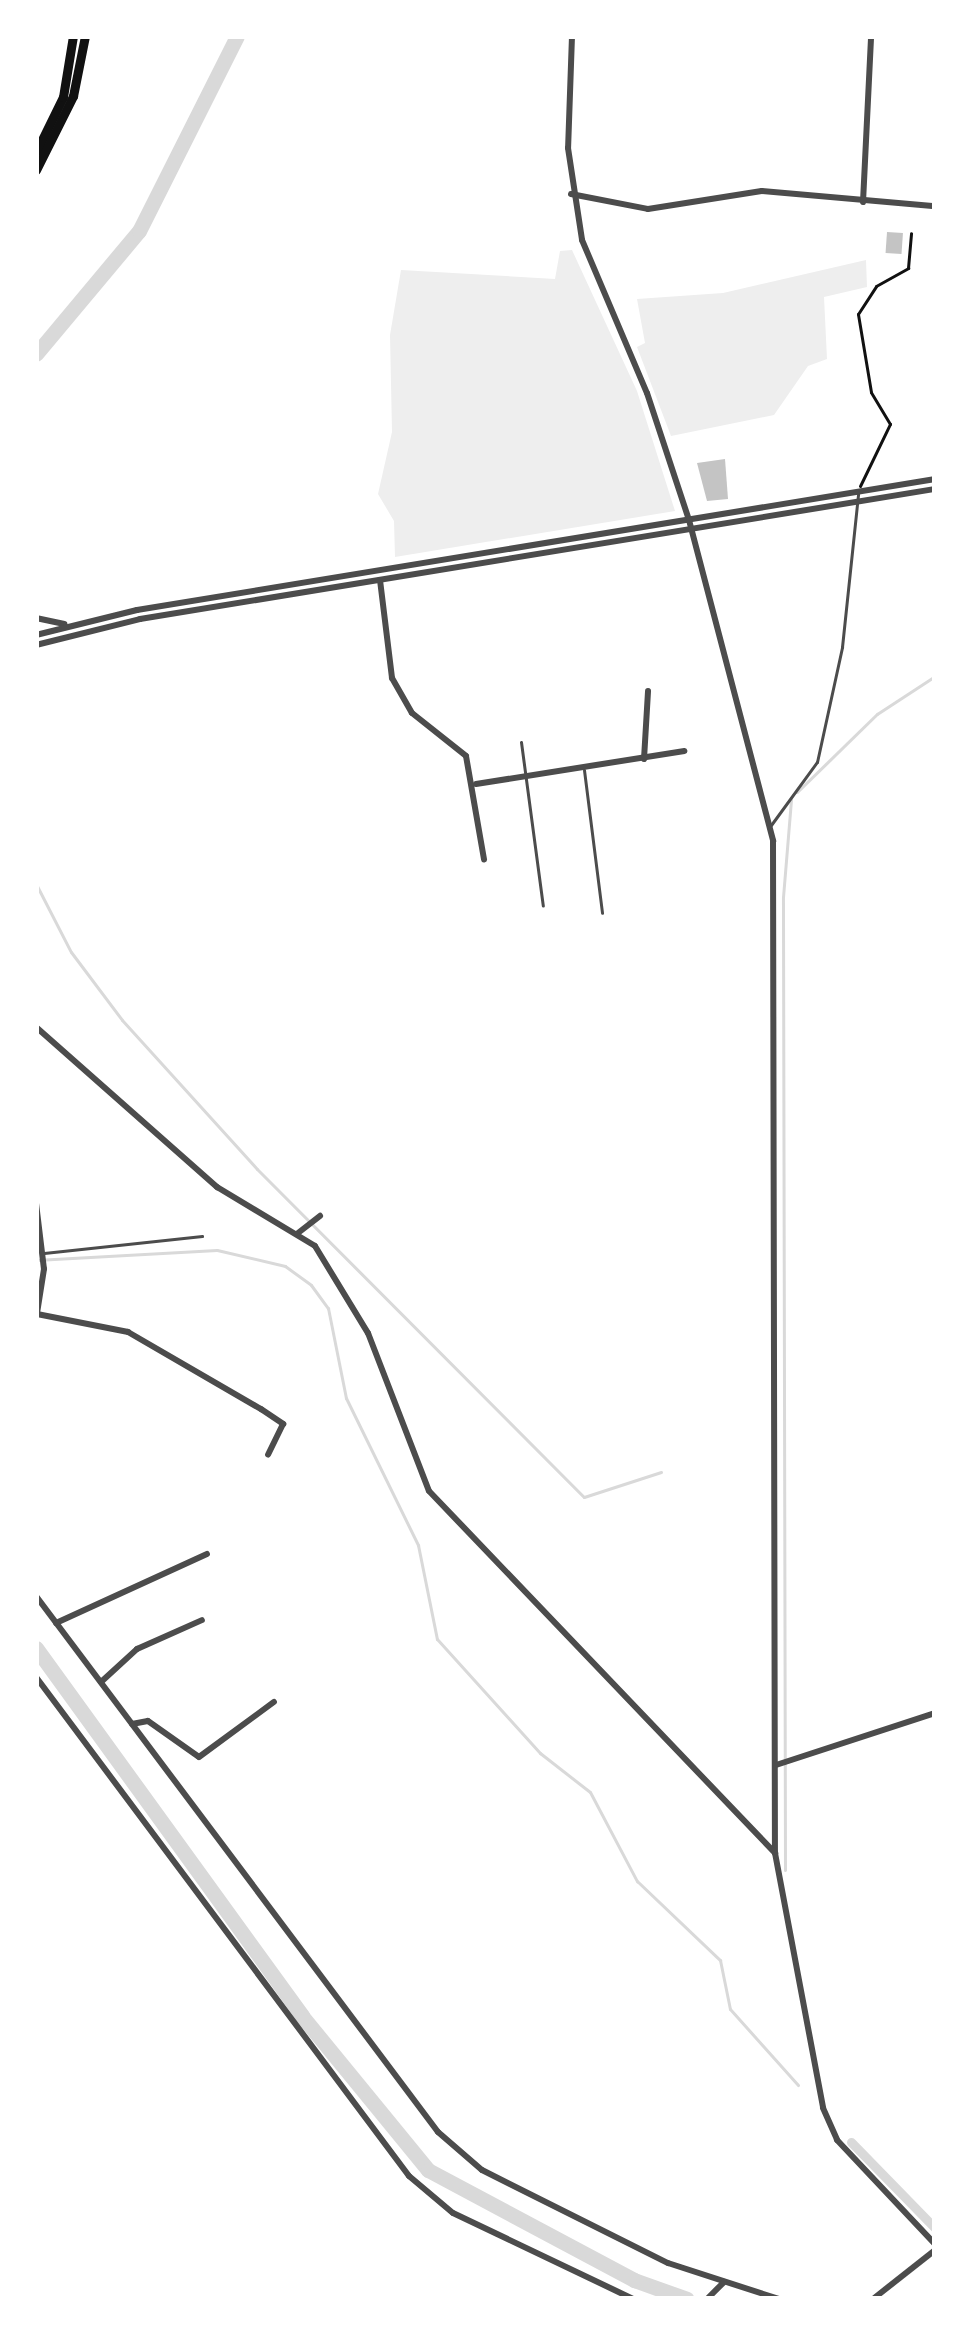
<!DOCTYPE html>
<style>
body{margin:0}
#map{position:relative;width:971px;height:2335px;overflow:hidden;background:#fff;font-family:"Source Sans 3",sans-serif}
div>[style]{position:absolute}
.green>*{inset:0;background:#eee}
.stream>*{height:3px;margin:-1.5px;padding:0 1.5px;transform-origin:1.5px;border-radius:1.5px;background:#d9d9d9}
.canal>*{height:9px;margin:-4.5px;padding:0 4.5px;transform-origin:4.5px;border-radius:4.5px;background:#d9d9d9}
.river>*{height:15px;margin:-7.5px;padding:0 7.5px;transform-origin:7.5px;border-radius:7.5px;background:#d9d9d9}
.building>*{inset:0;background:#c4c4c4;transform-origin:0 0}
.path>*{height:3px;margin:-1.5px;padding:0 1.5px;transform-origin:1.5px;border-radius:1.5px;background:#111}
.service>*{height:3px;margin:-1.5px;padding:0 1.5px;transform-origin:1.5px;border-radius:1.5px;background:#4c4c4c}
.minor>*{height:6px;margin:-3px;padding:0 3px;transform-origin:3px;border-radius:3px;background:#4c4c4c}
.tertiary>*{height:6px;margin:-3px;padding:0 3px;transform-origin:3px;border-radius:3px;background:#4c4c4c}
.primary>*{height:9px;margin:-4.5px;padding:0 4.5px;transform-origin:4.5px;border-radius:4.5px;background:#111}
span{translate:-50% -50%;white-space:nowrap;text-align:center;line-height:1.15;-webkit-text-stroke:12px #fff;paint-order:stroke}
.frame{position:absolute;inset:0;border:39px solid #fff;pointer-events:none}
</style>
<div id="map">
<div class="green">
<div style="clip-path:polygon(572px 250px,637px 391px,675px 511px,395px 557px,394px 521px,378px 494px,392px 432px,390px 335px,401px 270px,555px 279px,560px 251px)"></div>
<div style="clip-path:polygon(866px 260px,867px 287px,824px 297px,827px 359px,808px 366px,774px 415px,671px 436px,637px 347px,645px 343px,637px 299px,723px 293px)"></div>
</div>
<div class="stream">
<div style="left:797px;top:792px;width:112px;rotate:-44.3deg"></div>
<div style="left:877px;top:714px;width:69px;rotate:-33.2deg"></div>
<div style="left:36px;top:884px;width:76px;rotate:62.8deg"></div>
<div style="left:71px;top:952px;width:85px;rotate:53.1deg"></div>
<div style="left:122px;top:1020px;width:201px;rotate:47.8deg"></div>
<div style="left:257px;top:1169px;width:463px;rotate:45.1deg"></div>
<div style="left:584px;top:1497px;width:81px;rotate:-18deg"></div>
<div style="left:36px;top:1260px;width:181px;rotate:-3.2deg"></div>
<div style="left:217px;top:1250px;width:70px;rotate:13.2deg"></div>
<div style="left:285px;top:1266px;width:32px;rotate:36deg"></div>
<div style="left:311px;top:1285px;width:29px;rotate:54deg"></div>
<div style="left:328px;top:1308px;width:92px;rotate:78.7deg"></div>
<div style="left:346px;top:1398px;width:164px;rotate:63.9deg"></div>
<div style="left:418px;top:1545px;width:96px;rotate:78.6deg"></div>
<div style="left:437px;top:1639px;width:154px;rotate:47.9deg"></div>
<div style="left:540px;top:1753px;width:63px;rotate:38deg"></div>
<div style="left:590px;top:1792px;width:101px;rotate:62.2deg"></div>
<div style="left:637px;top:1881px;width:115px;rotate:43.6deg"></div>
<div style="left:720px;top:1960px;width:50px;rotate:78.5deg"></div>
<div style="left:730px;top:2009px;width:102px;rotate:48.2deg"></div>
<div style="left:785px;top:1870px;width:973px;rotate:-90.12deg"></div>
<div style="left:783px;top:897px;width:98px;rotate:-85.3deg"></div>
</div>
<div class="canal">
<div style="left:851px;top:2142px;width:120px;rotate:45.7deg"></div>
</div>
<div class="river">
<div style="left:36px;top:354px;width:160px;rotate:-50.1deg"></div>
<div style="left:139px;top:231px;width:218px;rotate:-63.3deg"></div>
<div style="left:36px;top:1648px;width:454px;rotate:54.1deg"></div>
<div style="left:302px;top:2016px;width:199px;rotate:50.7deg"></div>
<div style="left:428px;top:2170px;width:234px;rotate:28.1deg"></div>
<div style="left:634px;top:2280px;width:56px;rotate:19.7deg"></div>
</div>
<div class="building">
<div style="left:887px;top:232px;width:16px;height:21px;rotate:4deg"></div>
<div style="clip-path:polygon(725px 459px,728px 499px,707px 501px,697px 463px)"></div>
</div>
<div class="path">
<div style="left:860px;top:486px;width:69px;rotate:-64.2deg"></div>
<div style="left:890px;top:424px;width:37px;rotate:-121deg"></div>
<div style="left:871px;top:392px;width:79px;rotate:-99.5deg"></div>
<div style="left:858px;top:314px;width:33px;rotate:-57deg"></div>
<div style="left:876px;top:286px;width:37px;rotate:-29deg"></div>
<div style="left:908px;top:268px;width:35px;rotate:-85deg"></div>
</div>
<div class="service">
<div style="left:521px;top:742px;width:165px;rotate:82.4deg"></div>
<div style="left:584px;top:770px;width:144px;rotate:82.8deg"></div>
<div style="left:771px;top:825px;width:78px;rotate:-53.9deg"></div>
<div style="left:817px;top:762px;width:118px;rotate:-77.7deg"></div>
<div style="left:842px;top:647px;width:154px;rotate:-84deg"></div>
<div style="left:44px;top:1253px;width:159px;rotate:-6.1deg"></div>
</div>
<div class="minor">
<div style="left:571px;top:194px;width:78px;rotate:11deg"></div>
<div style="left:648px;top:209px;width:115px;rotate:-9deg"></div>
<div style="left:762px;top:191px;width:174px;rotate:5deg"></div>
<div style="left:863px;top:202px;width:166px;rotate:-87.2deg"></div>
<div style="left:380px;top:580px;width:99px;rotate:83deg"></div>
<div style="left:392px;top:678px;width:40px;rotate:60.3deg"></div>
<div style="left:412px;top:713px;width:69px;rotate:38.5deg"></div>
<div style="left:466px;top:756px;width:105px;rotate:80.1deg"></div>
<div style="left:36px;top:618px;width:29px;rotate:12deg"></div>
<div style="left:36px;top:635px;width:104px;rotate:-13.9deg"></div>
<div style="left:137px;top:610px;width:809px;rotate:-9.32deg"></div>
<div style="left:36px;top:645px;width:107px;rotate:-14deg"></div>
<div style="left:140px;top:619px;width:806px;rotate:-9.29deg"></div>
<div style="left:644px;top:759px;width:68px;rotate:-86.6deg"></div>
<div style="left:476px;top:784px;width:211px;rotate:-9deg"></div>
<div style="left:36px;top:1203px;width:66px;rotate:83.1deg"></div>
<div style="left:44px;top:1269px;width:45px;rotate:99deg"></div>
<div style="left:298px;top:1233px;width:28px;rotate:-38deg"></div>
<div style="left:37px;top:1314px;width:93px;rotate:11.2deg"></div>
<div style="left:128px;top:1332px;width:154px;rotate:30.1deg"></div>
<div style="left:261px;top:1409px;width:27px;rotate:34deg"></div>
<div style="left:283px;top:1424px;width:34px;rotate:116deg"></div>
<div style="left:36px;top:1596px;width:670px;rotate:53.13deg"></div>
<div style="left:438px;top:2132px;width:58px;rotate:40.8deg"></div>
<div style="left:482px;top:2170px;width:208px;rotate:26.6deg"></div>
<div style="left:668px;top:2263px;width:117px;rotate:18deg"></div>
<div style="left:56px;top:1623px;width:166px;rotate:-24.6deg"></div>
<div style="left:36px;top:1677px;width:623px;rotate:53.22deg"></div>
<div style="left:409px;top:2176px;width:57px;rotate:40.1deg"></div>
<div style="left:453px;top:2213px;width:199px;rotate:25.5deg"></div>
<div style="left:101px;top:1682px;width:49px;rotate:-42.5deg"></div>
<div style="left:137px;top:1649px;width:71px;rotate:-24deg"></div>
<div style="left:132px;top:1724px;width:16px;rotate:-11deg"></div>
<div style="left:148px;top:1721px;width:62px;rotate:35.2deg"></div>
<div style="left:199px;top:1757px;width:93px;rotate:-36.3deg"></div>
<div style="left:776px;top:1765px;width:167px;rotate:-18.1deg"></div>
<div style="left:707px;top:2299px;width:24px;rotate:-45deg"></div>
<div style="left:873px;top:2299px;width:79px;rotate:-38.3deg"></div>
</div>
<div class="tertiary">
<div style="left:572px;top:36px;width:112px;rotate:92deg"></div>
<div style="left:568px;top:148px;width:93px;rotate:81.3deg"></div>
<div style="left:582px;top:240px;width:166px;rotate:67deg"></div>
<div style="left:647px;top:393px;width:134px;rotate:71.7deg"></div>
<div style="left:689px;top:520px;width:332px;rotate:75.3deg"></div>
<div style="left:773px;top:841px;width:1012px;rotate:89.89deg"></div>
<div style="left:36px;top:1027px;width:242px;rotate:41.5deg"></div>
<div style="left:217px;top:1187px;width:114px;rotate:31deg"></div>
<div style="left:315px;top:1246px;width:102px;rotate:58.7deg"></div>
<div style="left:368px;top:1333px;width:169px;rotate:68.9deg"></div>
<div style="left:429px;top:1491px;width:501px;rotate:46.29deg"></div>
<div style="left:775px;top:1853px;width:259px;rotate:79.3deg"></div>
<div style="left:823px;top:2108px;width:35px;rotate:66deg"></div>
<div style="left:837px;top:2140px;width:143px;rotate:46.7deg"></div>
</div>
<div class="primary">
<div style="left:36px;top:152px;width:61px;rotate:-63.9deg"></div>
<div style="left:63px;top:97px;width:62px;rotate:-80.7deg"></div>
<div style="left:36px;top:170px;width:83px;rotate:-63.4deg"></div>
<div style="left:73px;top:96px;width:61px;rotate:-78.7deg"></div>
</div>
<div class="frame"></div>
</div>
